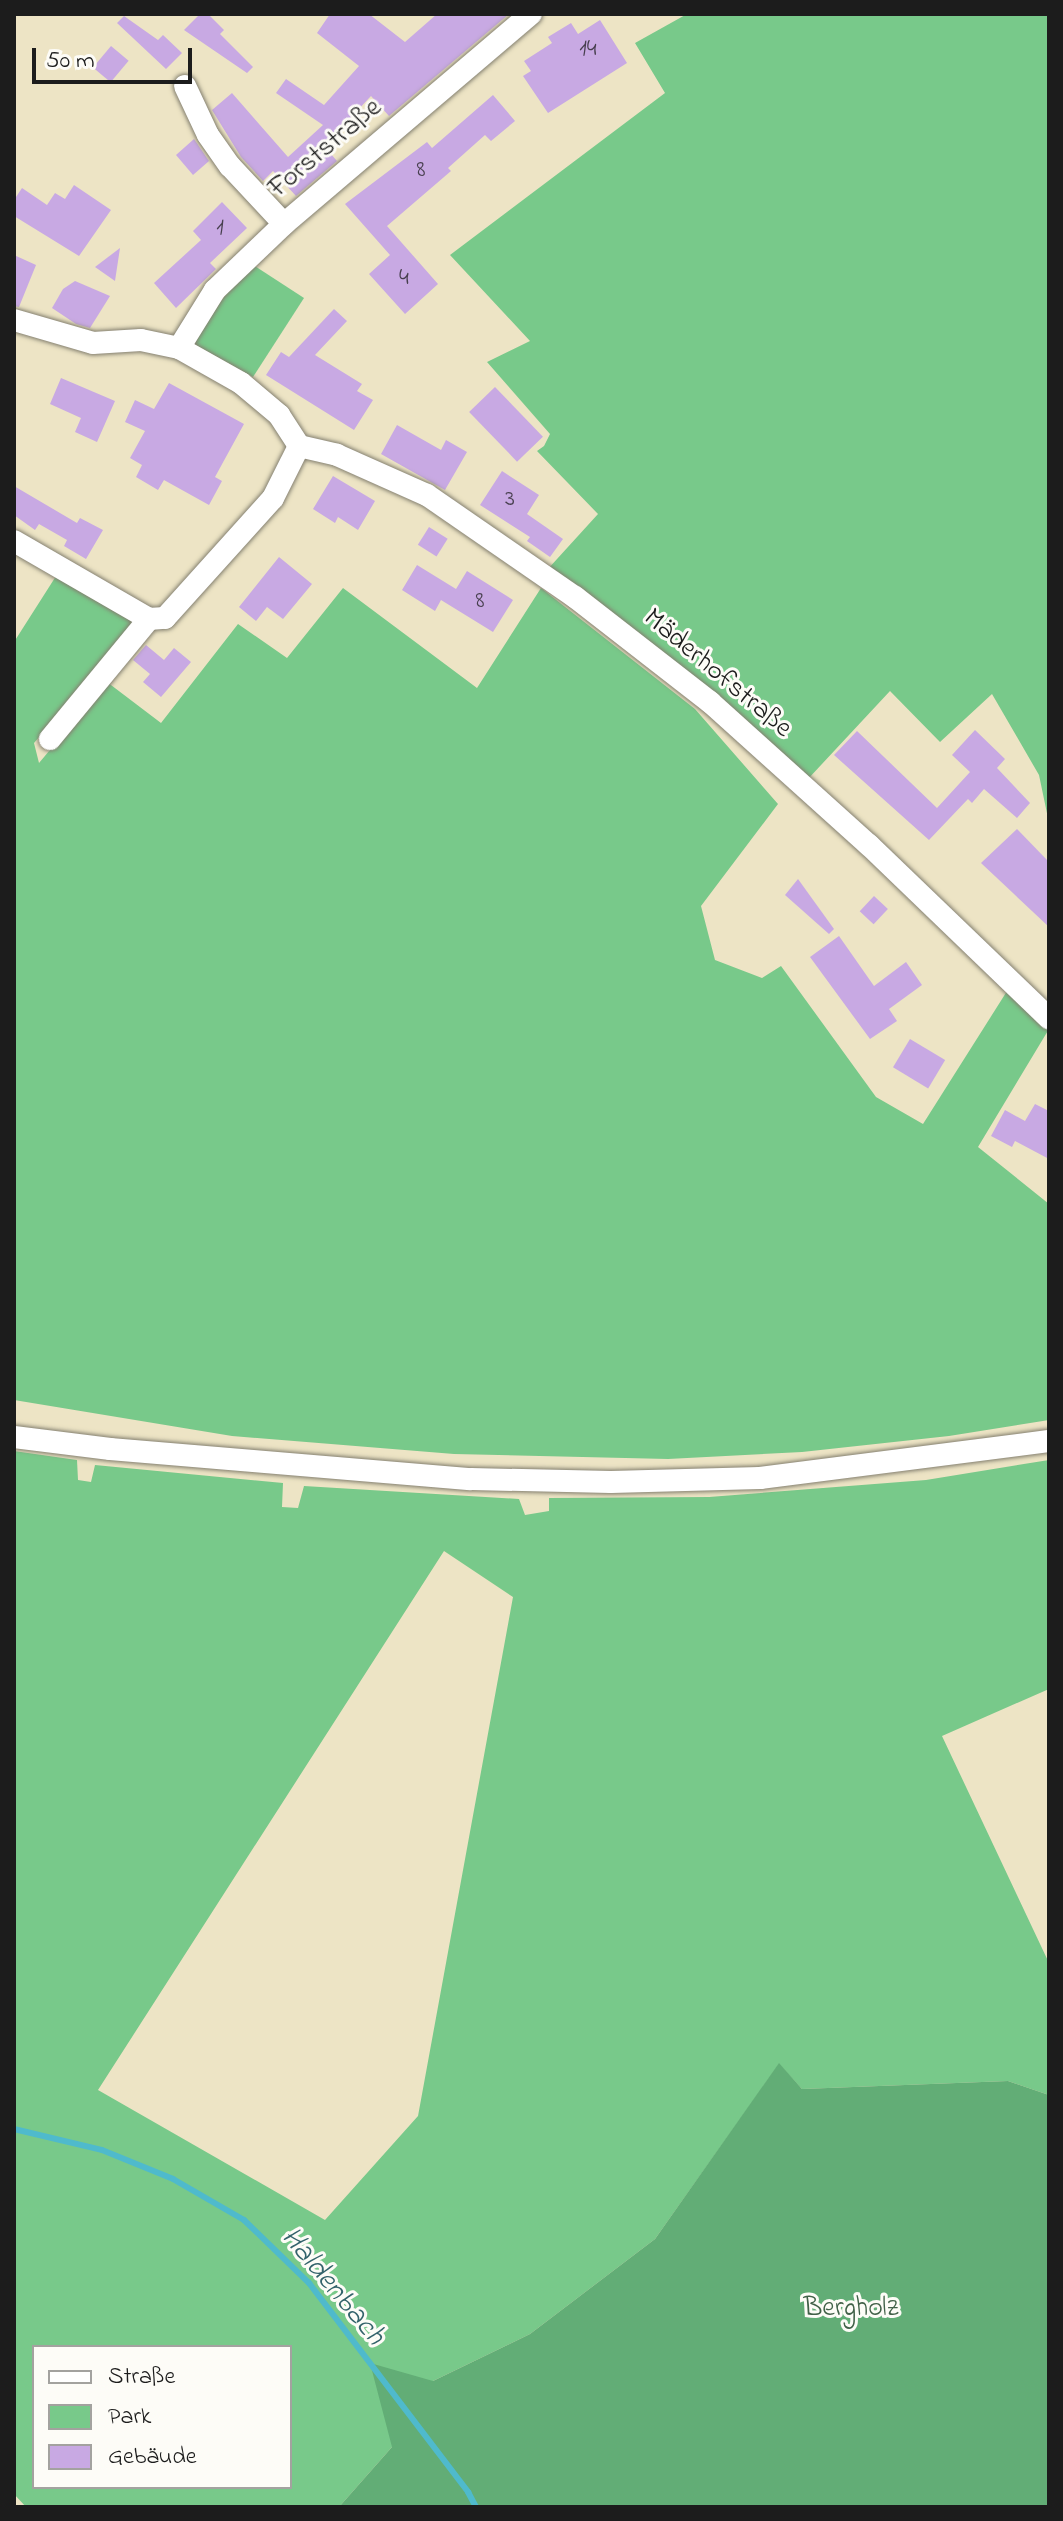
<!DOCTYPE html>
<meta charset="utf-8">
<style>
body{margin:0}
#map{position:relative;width:1063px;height:2521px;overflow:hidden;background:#ede4c5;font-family:"Indie Flower",sans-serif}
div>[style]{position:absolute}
.green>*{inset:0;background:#78c98a}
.forest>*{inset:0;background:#62ad76}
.stream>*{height:6px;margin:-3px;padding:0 3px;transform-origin:3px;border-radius:3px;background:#4fbacc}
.building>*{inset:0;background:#c8a9e3;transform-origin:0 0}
.roads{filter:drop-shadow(0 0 2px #848070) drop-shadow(0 0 2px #848070)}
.minor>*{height:22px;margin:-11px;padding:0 11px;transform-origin:11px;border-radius:11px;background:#fff}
span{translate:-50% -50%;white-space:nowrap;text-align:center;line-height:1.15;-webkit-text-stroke:6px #fdfcf7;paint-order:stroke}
.number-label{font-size:24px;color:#473f4e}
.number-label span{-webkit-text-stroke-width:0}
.street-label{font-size:28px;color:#1c1c1c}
.park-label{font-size:28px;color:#416148}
.water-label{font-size:30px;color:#33636b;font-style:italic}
.frame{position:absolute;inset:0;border:16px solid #1c1c1c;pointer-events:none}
.legend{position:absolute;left:32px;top:2345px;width:260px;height:144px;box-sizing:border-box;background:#fdfcf7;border:2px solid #a3a29f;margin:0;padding:10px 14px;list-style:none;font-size:24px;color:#1c1c1c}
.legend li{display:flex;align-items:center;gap:16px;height:40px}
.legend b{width:40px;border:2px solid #a3a29f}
.scale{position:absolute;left:32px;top:48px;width:160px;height:36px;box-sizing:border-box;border:4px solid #1c1c1c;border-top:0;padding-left:10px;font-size:24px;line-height:28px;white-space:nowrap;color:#1c1c1c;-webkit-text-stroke:6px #fdfcf7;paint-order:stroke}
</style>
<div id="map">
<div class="green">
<div style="clip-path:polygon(687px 14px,1049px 14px,1049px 823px,1039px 775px,992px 694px,940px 742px,890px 691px,808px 779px,547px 570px,598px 514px,537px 451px,544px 446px,550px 434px,487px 362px,530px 341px,450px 255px,665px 93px,635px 43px)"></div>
<div style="clip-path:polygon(250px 263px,304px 298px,253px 377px,190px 342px)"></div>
<div style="clip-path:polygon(58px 573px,139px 622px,34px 743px,39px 763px,107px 682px,161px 723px,238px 624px,287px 658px,343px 588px,477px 688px,541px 588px,695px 709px,778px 804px,701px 906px,715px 960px,762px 978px,781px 966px,876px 1097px,923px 1124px,1009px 988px,1049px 1029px,978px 1147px,1049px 1204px,1049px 1420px,949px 1436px,802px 1452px,668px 1459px,454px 1454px,232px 1436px,14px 1400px,14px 642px)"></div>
<div style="clip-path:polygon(evenodd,14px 1451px,77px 1460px,78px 1480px,91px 1482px,95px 1465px,283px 1483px,282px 1507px,298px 1508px,304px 1486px,519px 1499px,525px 1515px,549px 1511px,549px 1498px,709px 1497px,926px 1480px,1049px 1460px,1049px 1689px,942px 1736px,1049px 1963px,1049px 2095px,1008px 2081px,802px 2089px,779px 2064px,655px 2239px,530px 2334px,433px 2381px,392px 2447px,339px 2507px,26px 2507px,14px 2494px,14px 1451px,444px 1551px,513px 1597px,418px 2116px,325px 2220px,98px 2090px,444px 1551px,14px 1451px,34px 2347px,290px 2347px,290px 2487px,34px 2487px,34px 2347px)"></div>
</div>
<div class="forest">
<div style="clip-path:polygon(779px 2063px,802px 2089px,1008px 2081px,1049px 2095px,1049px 2507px,339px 2507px,392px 2447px,370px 2363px,433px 2381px,530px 2334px,655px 2239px)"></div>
</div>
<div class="stream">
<div style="left:14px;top:2129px;width:90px;rotate:13.4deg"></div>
<div style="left:102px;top:2150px;width:77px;rotate:22.2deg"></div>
<div style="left:173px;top:2179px;width:82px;rotate:30deg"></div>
<div style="left:244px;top:2220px;width:91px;rotate:44.1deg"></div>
<div style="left:309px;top:2283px;width:263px;rotate:52.7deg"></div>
<div style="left:468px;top:2492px;width:17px;rotate:62deg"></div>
</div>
<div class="building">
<div style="clip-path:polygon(200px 14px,208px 14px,224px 30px,220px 34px,253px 67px,247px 73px,184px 30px)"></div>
<div style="clip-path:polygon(330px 14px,369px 14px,405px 42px,437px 14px,509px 14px,389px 116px,371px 96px,324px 146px,337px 161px,296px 196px,273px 171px,263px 181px,241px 157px,212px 110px,232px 93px,288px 157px,323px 125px,276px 93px,286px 79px,324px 105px,359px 66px,317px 33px)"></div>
<div style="clip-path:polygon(124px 16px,158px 40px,163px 35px,182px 53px,166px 69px,117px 23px)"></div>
<div style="clip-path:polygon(600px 20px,627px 63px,548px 113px,523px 76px,531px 71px,524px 61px,552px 43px,548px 37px,571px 23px,578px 34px)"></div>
<div style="left:111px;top:46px;width:23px;height:28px;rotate:40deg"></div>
<div style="clip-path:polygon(493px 95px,515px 121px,491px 141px,485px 135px,448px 168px,451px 171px,387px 226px,438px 284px,405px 314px,369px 274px,390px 255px,345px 204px,427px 142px,432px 148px)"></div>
<div style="clip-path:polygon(194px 139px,209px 161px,193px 175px,176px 155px)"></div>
<div style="clip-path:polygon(74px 185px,111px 210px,79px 256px,14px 216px,14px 200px,22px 188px,47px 205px,55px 193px,65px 199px)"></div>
<div style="clip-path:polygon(222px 202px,247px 228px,210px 263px,216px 269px,176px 308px,154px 283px,201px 240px,193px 231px)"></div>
<div style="clip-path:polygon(120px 248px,115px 281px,95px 267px)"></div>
<div style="clip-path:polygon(14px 255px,36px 265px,19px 307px,14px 306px)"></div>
<div style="clip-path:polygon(75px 281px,110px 296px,90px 328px,76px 324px,52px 308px,63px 289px)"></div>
<div style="clip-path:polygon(334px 309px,347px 321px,315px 355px,362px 384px,357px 391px,373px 400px,354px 430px,266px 375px,281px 352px,289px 357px)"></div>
<div style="clip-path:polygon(61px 378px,115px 401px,97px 442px,75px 432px,81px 418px,50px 404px)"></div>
<div style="clip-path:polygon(169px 383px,244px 424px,215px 477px,222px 481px,209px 505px,164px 480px,158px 490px,136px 477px,142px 465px,130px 458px,145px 431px,125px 422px,135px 400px,154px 409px)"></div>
<div style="left:495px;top:387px;width:69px;height:36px;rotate:46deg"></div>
<div style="clip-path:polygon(397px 425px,441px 450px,446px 440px,467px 452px,445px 490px,381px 454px)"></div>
<div style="clip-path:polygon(502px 471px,539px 495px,527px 514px,563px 539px,550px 557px,527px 541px,530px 537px,480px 505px)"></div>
<div style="clip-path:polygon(333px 476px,375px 501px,358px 530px,338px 517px,335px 523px,313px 509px)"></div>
<div style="clip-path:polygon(14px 486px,77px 523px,80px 518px,103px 530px,86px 559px,64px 546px,67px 540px,39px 524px,35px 530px,14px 515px)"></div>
<div style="left:429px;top:527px;width:22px;height:21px;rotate:32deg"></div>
<div style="clip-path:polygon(279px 557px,312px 584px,283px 619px,267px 607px,256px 621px,239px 607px)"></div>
<div style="clip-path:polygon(417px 565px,456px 589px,467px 571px,513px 600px,493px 632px,441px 600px,435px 611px,402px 590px)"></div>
<div style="clip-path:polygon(146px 645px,164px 660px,174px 648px,191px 662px,161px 697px,143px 682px,150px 674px,133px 660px)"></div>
<div style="clip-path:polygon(975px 730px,1005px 759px,997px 768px,1030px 803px,1017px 818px,984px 789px,972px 803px,968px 799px,929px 840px,834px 755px,857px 731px,937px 808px,970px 772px,952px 755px)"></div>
<div style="clip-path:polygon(1017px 829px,1049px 862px,1049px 927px,981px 863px)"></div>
<div style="clip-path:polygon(798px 879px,834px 929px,829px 934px,785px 895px)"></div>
<div style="left:874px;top:896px;width:19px;height:21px;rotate:43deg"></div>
<div style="clip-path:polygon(839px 936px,874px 986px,906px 962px,922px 985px,889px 1009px,897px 1021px,870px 1039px,810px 957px)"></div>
<div style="left:910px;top:1039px;width:41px;height:33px;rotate:31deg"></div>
<div style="clip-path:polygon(1035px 1104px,1049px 1111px,1049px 1159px,1015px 1141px,1012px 1147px,991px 1136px,1005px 1110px,1025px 1121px)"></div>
</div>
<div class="roads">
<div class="minor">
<div style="left:185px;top:86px;width:54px;rotate:64.9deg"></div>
<div style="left:208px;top:135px;width:38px;rotate:55deg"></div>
<div style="left:230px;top:166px;width:79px;rotate:47deg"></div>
<div style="left:14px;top:320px;width:82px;rotate:16.2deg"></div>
<div style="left:93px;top:343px;width:48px;rotate:-3.6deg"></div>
<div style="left:141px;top:340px;width:39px;rotate:12deg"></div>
<div style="left:179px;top:348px;width:71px;rotate:29.4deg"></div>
<div style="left:241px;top:383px;width:50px;rotate:40.1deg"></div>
<div style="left:279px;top:415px;width:37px;rotate:57deg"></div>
<div style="left:179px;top:348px;width:68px;rotate:-58.2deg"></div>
<div style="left:215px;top:290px;width:95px;rotate:-43.7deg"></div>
<div style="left:284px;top:224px;width:324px;rotate:-40.4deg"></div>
<div style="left:299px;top:446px;width:39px;rotate:13deg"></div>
<div style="left:337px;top:455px;width:98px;rotate:24deg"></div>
<div style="left:427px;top:495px;width:180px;rotate:34.6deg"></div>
<div style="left:575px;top:597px;width:171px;rotate:37.9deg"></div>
<div style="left:710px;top:702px;width:214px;rotate:42deg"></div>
<div style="left:869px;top:845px;width:250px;rotate:43.9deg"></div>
<div style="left:14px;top:541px;width:156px;rotate:30deg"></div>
<div style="left:149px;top:619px;width:16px;rotate:-4deg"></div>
<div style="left:165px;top:618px;width:161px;rotate:-48deg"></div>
<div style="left:273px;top:498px;width:58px;rotate:-63.4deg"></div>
<div style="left:50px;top:739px;width:156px;rotate:-50.5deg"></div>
<div style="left:14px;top:1437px;width:97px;rotate:7.1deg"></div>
<div style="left:110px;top:1449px;width:362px;rotate:4.8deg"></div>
<div style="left:471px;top:1479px;width:140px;rotate:1.2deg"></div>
<div style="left:611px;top:1482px;width:149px;rotate:-1.5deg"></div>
<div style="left:760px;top:1478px;width:291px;rotate:-7.3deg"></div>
</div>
</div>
<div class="number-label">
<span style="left:588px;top:50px">14</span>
<span style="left:421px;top:171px">8</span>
<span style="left:220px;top:229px">1</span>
<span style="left:404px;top:279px">4</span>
<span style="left:510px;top:500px">3</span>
<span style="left:480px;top:602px">8</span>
</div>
<div class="street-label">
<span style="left:326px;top:149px;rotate:-40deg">Forststraße</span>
<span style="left:717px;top:674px;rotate:40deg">Mäderhofstraße</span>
</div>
<div class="park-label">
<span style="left:851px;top:2309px">Bergholz</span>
</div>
<div class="water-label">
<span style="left:332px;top:2287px;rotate:50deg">Haldenbach</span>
</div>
<div class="frame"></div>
<ul class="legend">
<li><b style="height:10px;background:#fff"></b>Straße</li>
<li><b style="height:22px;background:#78c98a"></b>Park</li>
<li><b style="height:22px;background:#c8a9e3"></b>Gebäude</li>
</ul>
<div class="scale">50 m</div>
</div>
